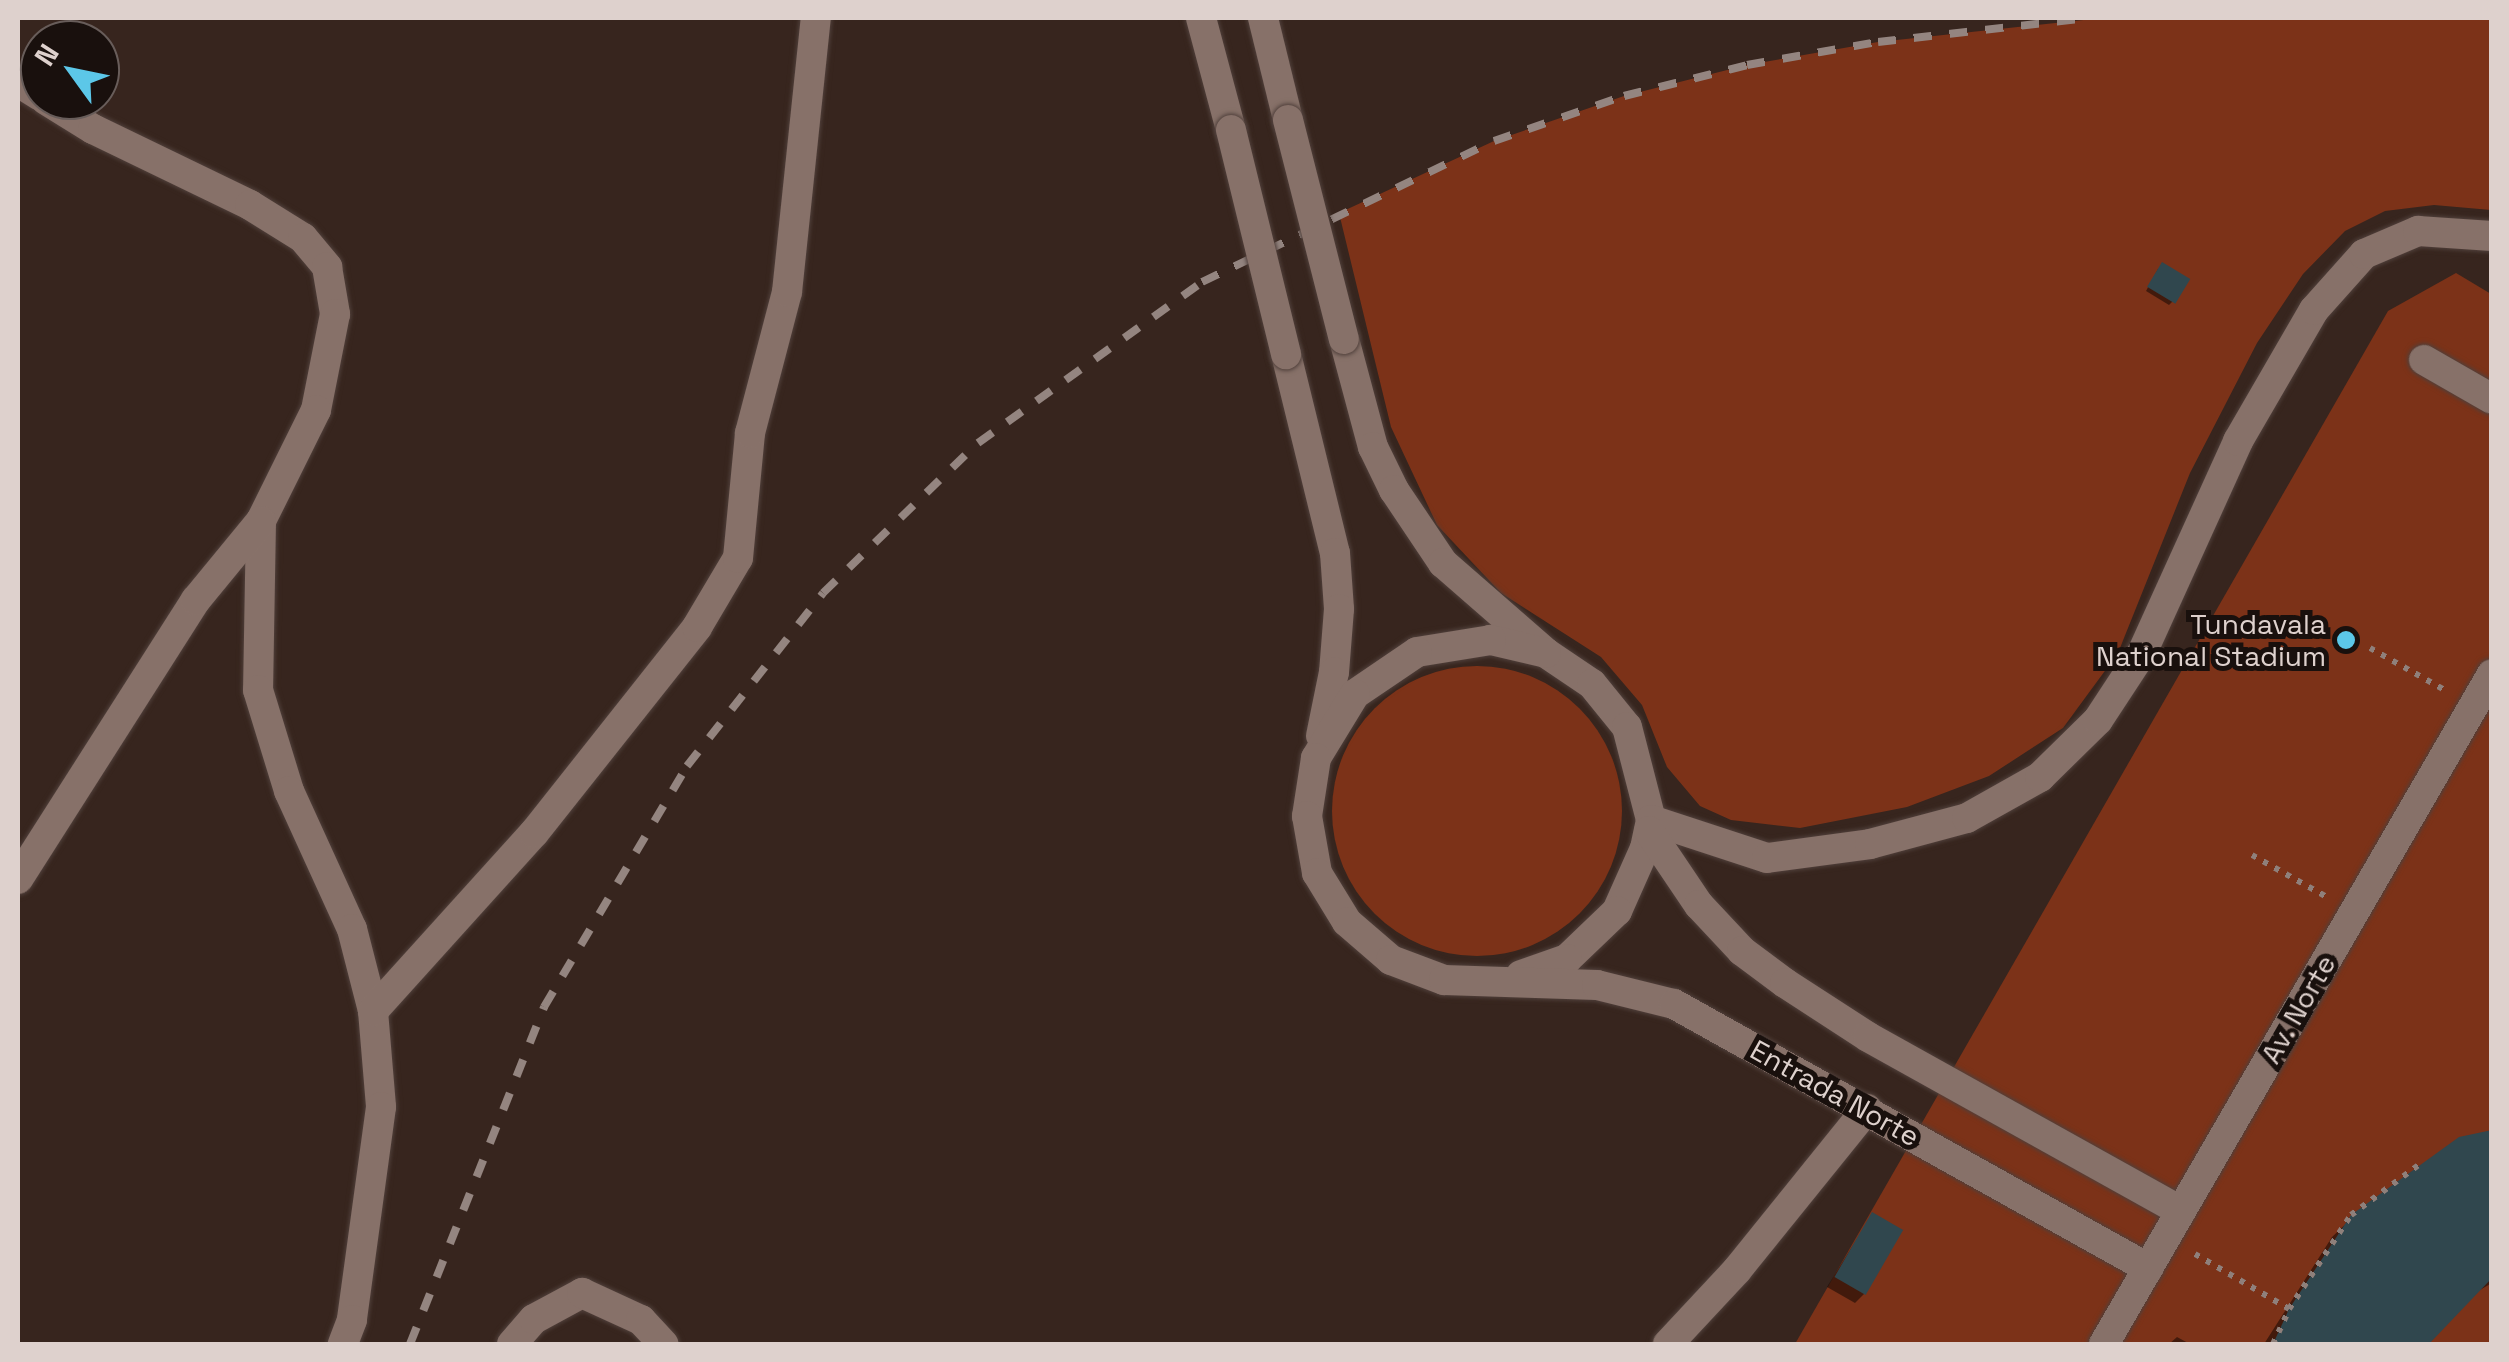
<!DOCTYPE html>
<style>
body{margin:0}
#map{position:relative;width:2509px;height:1362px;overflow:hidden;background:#37251e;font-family:"Space Grotesk",sans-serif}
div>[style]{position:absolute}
.green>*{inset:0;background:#7c3218}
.round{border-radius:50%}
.shadow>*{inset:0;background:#0007}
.building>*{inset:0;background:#30474e;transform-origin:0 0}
.path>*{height:6px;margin-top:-3px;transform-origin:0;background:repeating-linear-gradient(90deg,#8f807b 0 5px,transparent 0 13px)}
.roads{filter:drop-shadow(0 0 2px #50403b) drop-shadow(0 0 2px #50403b)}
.minor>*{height:30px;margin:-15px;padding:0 15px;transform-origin:15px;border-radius:15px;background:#877169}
.rail>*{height:8px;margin-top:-4px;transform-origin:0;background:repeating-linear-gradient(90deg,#948580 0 18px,transparent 0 36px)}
.bridges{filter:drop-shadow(0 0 2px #50403b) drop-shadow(0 0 2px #50403b)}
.minor-bridge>*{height:30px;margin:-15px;padding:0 15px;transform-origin:15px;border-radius:15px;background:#877169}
.dots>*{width:28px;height:28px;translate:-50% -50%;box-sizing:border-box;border:5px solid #19100d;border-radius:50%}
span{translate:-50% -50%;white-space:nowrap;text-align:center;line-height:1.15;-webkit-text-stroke:10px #19100d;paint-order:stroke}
.poi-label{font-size:28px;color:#ded1cd}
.right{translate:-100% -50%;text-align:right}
.street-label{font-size:28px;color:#ded1cd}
.frame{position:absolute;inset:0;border:20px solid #ded1cd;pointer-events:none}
.north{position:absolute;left:20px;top:20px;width:100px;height:100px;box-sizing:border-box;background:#19100d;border:2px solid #685d5a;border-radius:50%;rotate:303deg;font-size:28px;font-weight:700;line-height:40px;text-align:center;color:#ded1cd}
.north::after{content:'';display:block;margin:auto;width:35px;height:45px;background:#5cc7e8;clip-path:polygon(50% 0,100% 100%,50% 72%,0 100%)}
</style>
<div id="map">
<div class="green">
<div style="clip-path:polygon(2102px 18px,2491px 18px,2491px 210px,2434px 205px,2385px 211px,2345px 231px,2303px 274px,2257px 343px,2190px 473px,2118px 653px,2063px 728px,1989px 776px,1907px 807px,1800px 828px,1731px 820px,1700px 806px,1667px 767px,1642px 705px,1601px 657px,1501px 593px,1437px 525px,1391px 427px,1339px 213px,1494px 141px,1624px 96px,1747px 65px,1878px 42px)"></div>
<div style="clip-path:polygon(2456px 273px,2491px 294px,2491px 1344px,1795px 1344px,2388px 311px)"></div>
<div class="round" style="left:1332px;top:666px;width:290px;height:290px"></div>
</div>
<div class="shadow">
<div style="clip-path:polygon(2158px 269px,2173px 301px,2169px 305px,2146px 291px)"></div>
<div style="clip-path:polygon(2492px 1132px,2492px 1283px,2466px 1298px,2426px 1344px,2264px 1344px,2332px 1237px,2353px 1217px)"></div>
<div style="clip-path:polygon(1872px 1215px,1864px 1294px,1855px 1303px,1827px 1287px)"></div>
<div style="clip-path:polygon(2177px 1337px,2190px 1344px,2169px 1344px)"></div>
</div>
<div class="building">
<div style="left:2162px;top:262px;width:33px;height:29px;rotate:31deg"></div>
<div style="clip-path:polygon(2492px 1130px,2492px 1278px,2429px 1344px,2273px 1344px,2289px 1309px,2351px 1215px,2459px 1137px)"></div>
<div style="left:1872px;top:1212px;width:36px;height:75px;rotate:30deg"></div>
</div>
<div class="path">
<div style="left:2370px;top:648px;width:90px;rotate:29.4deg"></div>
<div style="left:2252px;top:855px;width:84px;rotate:29.3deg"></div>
<div style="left:2195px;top:1254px;width:109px;rotate:30.3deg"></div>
<div style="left:2273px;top:1344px;width:38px;rotate:-65deg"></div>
<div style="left:2289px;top:1309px;width:113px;rotate:-56.6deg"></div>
<div style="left:2351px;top:1215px;width:86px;rotate:-36.5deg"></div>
</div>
<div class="roads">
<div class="minor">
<div style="left:1201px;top:18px;width:116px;rotate:75deg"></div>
<div style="left:1263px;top:18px;width:105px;rotate:76.2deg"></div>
<div style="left:18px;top:82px;width:26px;rotate:32deg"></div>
<div style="left:46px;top:100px;width:55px;rotate:31.7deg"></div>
<div style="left:93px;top:129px;width:174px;rotate:25.8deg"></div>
<div style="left:250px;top:205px;width:62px;rotate:31.9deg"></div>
<div style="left:303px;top:238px;width:38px;rotate:50deg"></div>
<div style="left:327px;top:267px;width:48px;rotate:80.3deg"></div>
<div style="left:335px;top:314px;width:98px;rotate:101.2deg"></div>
<div style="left:316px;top:410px;width:124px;rotate:116.4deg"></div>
<div style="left:261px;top:521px;width:169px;rotate:91deg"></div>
<div style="left:258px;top:690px;width:106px;rotate:72.9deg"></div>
<div style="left:289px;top:791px;width:152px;rotate:65.5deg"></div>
<div style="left:352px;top:929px;width:85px;rotate:75.6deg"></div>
<div style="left:373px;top:1011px;width:96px;rotate:85.2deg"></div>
<div style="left:381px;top:1107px;width:215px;rotate:97.8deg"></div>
<div style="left:352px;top:1320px;width:26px;rotate:111deg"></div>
<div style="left:1344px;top:339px;width:112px;rotate:75deg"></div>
<div style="left:1373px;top:447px;width:48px;rotate:64deg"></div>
<div style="left:1394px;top:490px;width:88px;rotate:56.1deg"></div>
<div style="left:1443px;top:563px;width:137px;rotate:41.1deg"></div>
<div style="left:1546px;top:653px;width:55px;rotate:34deg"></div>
<div style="left:1592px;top:684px;width:55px;rotate:50.9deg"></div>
<div style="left:1627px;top:727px;width:96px;rotate:75.5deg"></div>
<div style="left:1651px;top:820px;width:29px;rotate:102deg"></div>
<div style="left:1645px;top:848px;width:69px;rotate:114deg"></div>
<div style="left:1617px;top:911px;width:69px;rotate:136.2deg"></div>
<div style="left:1567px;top:959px;width:49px;rotate:160.8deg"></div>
<div style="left:1286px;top:354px;width:205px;rotate:76.2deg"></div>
<div style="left:1335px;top:553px;width:56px;rotate:85.9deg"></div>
<div style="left:1339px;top:609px;width:63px;rotate:94.5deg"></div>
<div style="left:1334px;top:672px;width:65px;rotate:101.5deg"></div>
<div style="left:2424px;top:360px;width:78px;rotate:29.8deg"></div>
<div style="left:1546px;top:653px;width:57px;rotate:-166.7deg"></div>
<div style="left:1491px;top:640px;width:75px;rotate:170.8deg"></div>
<div style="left:1417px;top:652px;width:75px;rotate:145.9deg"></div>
<div style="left:1355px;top:694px;width:75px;rotate:121.4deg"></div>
<div style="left:1316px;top:758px;width:59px;rotate:98.8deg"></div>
<div style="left:1307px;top:816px;width:58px;rotate:80deg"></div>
<div style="left:1317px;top:873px;width:57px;rotate:58.5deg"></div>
<div style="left:1347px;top:922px;width:58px;rotate:40.8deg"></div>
<div style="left:1391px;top:960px;width:57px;rotate:20.7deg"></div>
<div style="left:1444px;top:980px;width:153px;rotate:1.9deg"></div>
<div style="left:1597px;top:985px;width:79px;rotate:13.9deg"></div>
<div style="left:1674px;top:1004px;width:543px;rotate:29.12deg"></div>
<div style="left:1651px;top:820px;width:122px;rotate:18.1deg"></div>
<div style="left:1767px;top:858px;width:104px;rotate:-7.7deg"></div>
<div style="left:1870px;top:844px;width:100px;rotate:-15deg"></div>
<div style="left:1967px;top:818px;width:84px;rotate:-29.3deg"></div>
<div style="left:2040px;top:777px;width:81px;rotate:-44.5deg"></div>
<div style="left:2098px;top:720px;width:80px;rotate:-56.7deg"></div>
<div style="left:2142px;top:653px;width:233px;rotate:-65.6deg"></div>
<div style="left:2238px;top:441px;width:151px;rotate:-59.9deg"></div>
<div style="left:2314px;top:310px;width:75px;rotate:-48.2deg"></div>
<div style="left:2364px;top:254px;width:59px;rotate:-23.1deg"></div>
<div style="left:2418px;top:231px;width:74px;rotate:3.9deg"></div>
<div style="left:1649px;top:831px;width:89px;rotate:56deg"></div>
<div style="left:1699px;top:905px;width:63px;rotate:46.9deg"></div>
<div style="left:1742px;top:951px;width:54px;rotate:36.7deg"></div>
<div style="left:1785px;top:983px;width:99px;rotate:33deg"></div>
<div style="left:1868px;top:1037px;width:358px;rotate:29.1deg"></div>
<div style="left:18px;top:879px;width:331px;rotate:-57.5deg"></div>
<div style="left:196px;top:600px;width:102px;rotate:-50.6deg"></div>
<div style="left:373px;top:1011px;width:240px;rotate:-47.9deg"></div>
<div style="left:534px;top:833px;width:263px;rotate:-51.6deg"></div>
<div style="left:697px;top:627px;width:80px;rotate:-59.3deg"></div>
<div style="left:738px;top:558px;width:126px;rotate:-84.5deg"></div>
<div style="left:750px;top:433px;width:146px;rotate:-75.3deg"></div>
<div style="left:787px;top:292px;width:276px;rotate:-84deg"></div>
<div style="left:512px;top:1344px;width:33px;rotate:-49deg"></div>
<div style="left:534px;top:1319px;width:55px;rotate:-28.4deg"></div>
<div style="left:582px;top:1293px;width:65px;rotate:24.6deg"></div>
<div style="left:641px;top:1320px;width:33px;rotate:47deg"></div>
<div style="left:1668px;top:1344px;width:101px;rotate:-47deg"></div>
<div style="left:1737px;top:1270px;width:207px;rotate:-51.1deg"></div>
<div style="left:2104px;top:1344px;width:774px;rotate:-59.92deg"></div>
</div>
</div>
<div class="rail">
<div style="left:410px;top:1344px;width:363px;rotate:-68.3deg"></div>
<div style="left:544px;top:1007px;width:280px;rotate:-59.3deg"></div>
<div style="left:687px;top:766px;width:220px;rotate:-51.8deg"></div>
<div style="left:823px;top:593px;width:216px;rotate:-44.1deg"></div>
<div style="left:978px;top:443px;width:276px;rotate:-35.7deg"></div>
<div style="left:1202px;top:282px;width:324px;rotate:-25.8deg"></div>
<div style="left:1494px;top:141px;width:138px;rotate:-19.1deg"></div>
<div style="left:1624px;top:96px;width:127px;rotate:-14.1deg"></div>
<div style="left:1747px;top:65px;width:133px;rotate:-10deg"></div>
<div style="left:1878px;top:42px;width:213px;rotate:-6.5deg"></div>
</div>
<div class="bridges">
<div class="minor-bridge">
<div style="left:1288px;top:120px;width:226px;rotate:75.7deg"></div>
<div style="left:1231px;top:130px;width:231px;rotate:76.2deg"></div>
</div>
</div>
<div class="dots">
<div style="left:2346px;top:640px;background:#5cc7e8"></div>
</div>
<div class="poi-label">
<span class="right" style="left:2326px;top:640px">Tundavala<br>National Stadium</span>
</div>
<div class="street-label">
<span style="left:2298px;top:1009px;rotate:-60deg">Av. Norte</span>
<span style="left:1835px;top:1093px;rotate:29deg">Entrada Norte</span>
</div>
<div class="frame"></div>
<div class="north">N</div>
</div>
